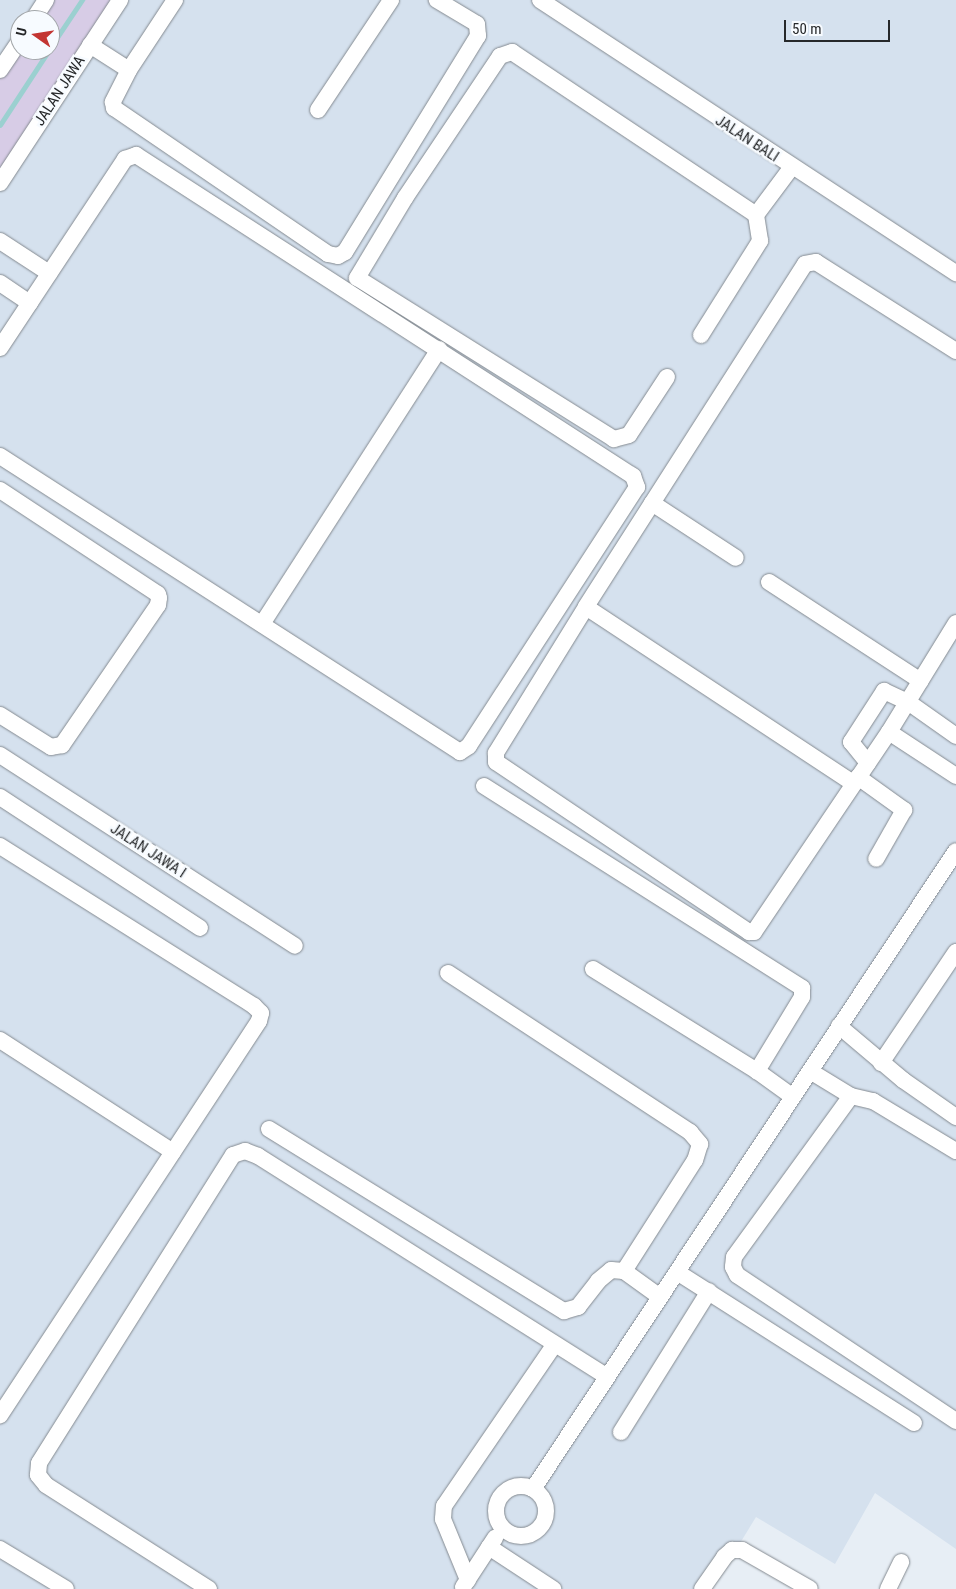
<!DOCTYPE html>
<style>
body{margin:0}
#map{position:relative;width:956px;height:1589px;overflow:hidden;background:#e7eef5;font-family:"Roboto Condensed",sans-serif}
div>[style]{position:absolute}
.built>*{inset:0;background:#d5e1ee}
.green>*{inset:0;background:#d7cce6}
.stream>*{height:4.5px;margin:-2.25px;padding:0 2.25px;transform-origin:2.25px;border-radius:2.25px;background:#9bd0d0}
.roads{filter:drop-shadow(0 0 1px #848a90) drop-shadow(0 0 1px #848a90)}
.minor>*{height:16px;margin:-8px;padding:0 8px;transform-origin:8px;border-radius:8px;background:#fff}
.minor>.ring{margin:-8px;padding:0;box-sizing:content-box;background:none;border:16px solid #fff;border-radius:50%}
span{translate:-50% -50%;white-space:nowrap;text-align:center;line-height:1.15;-webkit-text-stroke:5px #f7fbff;paint-order:stroke}
.street-label{font-size:15px;color:#26282a}
.north{position:absolute;left:10px;top:10px;width:50px;height:50px;box-sizing:border-box;background:#f7fbff;border:1px solid #a3a7aa;border-radius:50%;rotate:283deg;font-size:14px;font-weight:700;line-height:20px;text-align:center;color:#26282a}
.north::after{content:'';display:block;margin:auto;width:18px;height:22px;background:#c33532;clip-path:polygon(50% 0,100% 100%,50% 72%,0 100%)}
.scale{position:absolute;left:784px;top:20px;width:106px;height:22px;box-sizing:border-box;border:2px solid #26282a;border-top:0;padding-left:6px;font-size:15px;line-height:18px;white-space:nowrap;color:#26282a;-webkit-text-stroke:4px #f7fbff;paint-order:stroke}
</style>
<div id="map">
<div class="built">
<div style="clip-path:polygon(evenodd,0 0,956px 0,956px 1549px,875px 1493px,835px 1564px,756px 1517px,712px 1589px,0 1589px,0 0,20px 20px,50px 20px,50px 50px,20px 50px,20px 20px)"></div>
</div>
<div class="green">
<div style="clip-path:polygon(46px 0,120px 0,0 183px,0 71px,20px 50px,50px 50px,50px 20px,33px 20px)"></div>
</div>
<div class="stream">
<div style="left:50px;top:48px;width:58px;rotate:-56.3deg"></div>
<div style="left:0;top:125px;width:90px;rotate:-56.8deg"></div>
</div>
<div class="roads">
<div class="minor">
<div style="left:175px;top:0;width:84px;rotate:123.3deg"></div>
<div style="left:129px;top:70px;width:36px;rotate:117deg"></div>
<div style="left:113px;top:102px;width:6px;rotate:81deg"></div>
<div style="left:114px;top:108px;width:259px;rotate:34.3deg"></div>
<div style="left:328px;top:254px;width:10px;rotate:11deg"></div>
<div style="left:338px;top:256px;width:8px;rotate:-30deg"></div>
<div style="left:345px;top:252px;width:254px;rotate:-58.4deg"></div>
<div style="left:478px;top:36px;width:12px;rotate:-95deg"></div>
<div style="left:477px;top:24px;width:47px;rotate:-149deg"></div>
<div style="left:540px;top:0;width:498px;rotate:33.3deg"></div>
<div style="left:33px;top:20px;width:24px;rotate:-57deg"></div>
<div style="left:90px;top:45px;width:46px;rotate:32.7deg"></div>
<div style="left:0;top:70px;width:36px;rotate:-56deg"></div>
<div style="left:318px;top:110px;width:132px;rotate:-56.4deg"></div>
<div style="left:0;top:183px;width:219px;rotate:-56.7deg"></div>
<div style="left:756px;top:215px;width:59px;rotate:-53.3deg"></div>
<div style="left:0;top:241px;width:59px;rotate:33.1deg"></div>
<div style="left:0;top:283px;width:36px;rotate:34deg"></div>
<div style="left:0;top:348px;width:227px;rotate:-56.5deg"></div>
<div style="left:125px;top:159px;width:12px;rotate:-20deg"></div>
<div style="left:136px;top:155px;width:592px;rotate:32.86deg"></div>
<div style="left:633px;top:476px;width:12px;rotate:70deg"></div>
<div style="left:637px;top:487px;width:309px;rotate:123deg"></div>
<div style="left:469px;top:746px;width:11px;rotate:146deg"></div>
<div style="left:460px;top:752px;width:547px;rotate:-147.24deg"></div>
<div style="left:956px;top:351px;width:166px;rotate:-147.6deg"></div>
<div style="left:816px;top:262px;width:11px;rotate:170deg"></div>
<div style="left:805px;top:264px;width:407px;rotate:122.6deg"></div>
<div style="left:586px;top:607px;width:172px;rotate:121.7deg"></div>
<div style="left:496px;top:753px;width:9px;rotate:90deg"></div>
<div style="left:496px;top:762px;width:305px;rotate:33.9deg"></div>
<div style="left:749px;top:932px;width:5px"></div>
<div style="left:754px;top:932px;width:241px;rotate:-56deg"></div>
<div style="left:889px;top:732px;width:128px;rotate:-58.4deg"></div>
<div style="left:667px;top:377px;width:69px;rotate:123.2deg"></div>
<div style="left:629px;top:435px;width:16px;rotate:165deg"></div>
<div style="left:614px;top:439px;width:303px;rotate:-147.9deg"></div>
<div style="left:357px;top:278px;width:93px;rotate:-59deg"></div>
<div style="left:405px;top:198px;width:171px;rotate:-56.2deg"></div>
<div style="left:500px;top:56px;width:13px;rotate:-18deg"></div>
<div style="left:512px;top:52px;width:293px;rotate:33.7deg"></div>
<div style="left:756px;top:215px;width:26px;rotate:81deg"></div>
<div style="left:760px;top:241px;width:111px;rotate:122.1deg"></div>
<div style="left:0;top:490px;width:189px;rotate:33.4deg"></div>
<div style="left:158px;top:594px;width:4px;rotate:76deg"></div>
<div style="left:159px;top:598px;width:7px;rotate:98deg"></div>
<div style="left:158px;top:605px;width:170px;rotate:124.4deg"></div>
<div style="left:62px;top:745px;width:11px;rotate:170deg"></div>
<div style="left:51px;top:747px;width:60px;rotate:-147.9deg"></div>
<div style="left:652px;top:503px;width:100px;rotate:33.2deg"></div>
<div style="left:769px;top:582px;width:181px;rotate:33.1deg"></div>
<div style="left:586px;top:607px;width:321px;rotate:33.4deg"></div>
<div style="left:262px;top:624px;width:327px;rotate:-57.2deg"></div>
<div style="left:889px;top:732px;width:80px;rotate:33.3deg"></div>
<div style="left:0;top:755px;width:351px;rotate:32.9deg"></div>
<div style="left:868px;top:763px;width:27px;rotate:-129deg"></div>
<div style="left:851px;top:742px;width:61px;rotate:-57.1deg"></div>
<div style="left:884px;top:691px;width:26px;rotate:25deg"></div>
<div style="left:908px;top:702px;width:59px;rotate:35.3deg"></div>
<div style="left:858px;top:777px;width:57px;rotate:35.7deg"></div>
<div style="left:904px;top:810px;width:56px;rotate:119.7deg"></div>
<div style="left:484px;top:786px;width:377px;rotate:32.4deg"></div>
<div style="left:802px;top:988px;width:9px;rotate:90deg"></div>
<div style="left:802px;top:997px;width:87px;rotate:121.3deg"></div>
<div style="left:0;top:797px;width:239px;rotate:33.2deg"></div>
<div style="left:0;top:846px;width:300px;rotate:32.2deg"></div>
<div style="left:254px;top:1006px;width:10px;rotate:45deg"></div>
<div style="left:261px;top:1013px;width:8px;rotate:104deg"></div>
<div style="left:259px;top:1021px;width:472px;rotate:123.3deg"></div>
<div style="left:593px;top:969px;width:193px;rotate:31.9deg"></div>
<div style="left:757px;top:1071px;width:44px;rotate:35.8deg"></div>
<div style="left:448px;top:973px;width:290px;rotate:33.3deg"></div>
<div style="left:690px;top:1132px;width:16px;rotate:50deg"></div>
<div style="left:700px;top:1144px;width:17px;rotate:107deg"></div>
<div style="left:695px;top:1160px;width:132px;rotate:122.6deg"></div>
<div style="left:624px;top:1271px;width:44px;rotate:35.8deg"></div>
<div style="left:839px;top:1026px;width:84px;rotate:40.2deg"></div>
<div style="left:903px;top:1080px;width:65px;rotate:34.9deg"></div>
<div style="left:0;top:1040px;width:206px;rotate:32.9deg"></div>
<div style="left:881px;top:1063px;width:134px;rotate:-56deg"></div>
<div style="left:810px;top:1071px;width:48px;rotate:31.4deg"></div>
<div style="left:851px;top:1096px;width:23px;rotate:13deg"></div>
<div style="left:873px;top:1101px;width:97px;rotate:31.1deg"></div>
<div style="left:851px;top:1096px;width:199px;rotate:126deg"></div>
<div style="left:734px;top:1257px;width:10px;rotate:96deg"></div>
<div style="left:733px;top:1267px;width:9px;rotate:63deg"></div>
<div style="left:737px;top:1275px;width:263px;rotate:33.7deg"></div>
<div style="left:269px;top:1129px;width:347px;rotate:31.7deg"></div>
<div style="left:564px;top:1311px;width:15px;rotate:-16deg"></div>
<div style="left:578px;top:1307px;width:33px;rotate:-52deg"></div>
<div style="left:598px;top:1281px;width:17px;rotate:-40deg"></div>
<div style="left:611px;top:1270px;width:13px;rotate:4deg"></div>
<div style="left:677px;top:1272px;width:281px;rotate:32.5deg"></div>
<div style="left:621px;top:1432px;width:166px;rotate:-58deg"></div>
<div class="ring" style="left:496px;top:1486px;width:34px;height:34px"></div>
<div style="left:533px;top:1489px;width:765px;rotate:-56.46deg"></div>
<div style="left:489px;top:1547px;width:77px;rotate:33.3deg"></div>
<div style="left:0;top:1549px;width:77px;rotate:31.2deg"></div>
<div style="left:468px;top:1580px;width:66px;rotate:-112.3deg"></div>
<div style="left:443px;top:1519px;width:13px;rotate:-86deg"></div>
<div style="left:444px;top:1506px;width:196px;rotate:-55.6deg"></div>
<div style="left:463px;top:1587px;width:59px;rotate:-56.9deg"></div>
<div style="left:209px;top:1589px;width:193px;rotate:-147.5deg"></div>
<div style="left:46px;top:1485px;width:13px;rotate:-129deg"></div>
<div style="left:38px;top:1475px;width:12px;rotate:-85deg"></div>
<div style="left:39px;top:1463px;width:364px;rotate:-57.8deg"></div>
<div style="left:233px;top:1155px;width:13px;rotate:-18deg"></div>
<div style="left:245px;top:1151px;width:14px;rotate:21deg"></div>
<div style="left:258px;top:1156px;width:413px;rotate:32.3deg"></div>
<div style="left:702px;top:1589px;width:39px;rotate:-55deg"></div>
<div style="left:724px;top:1557px;width:11px;rotate:-41deg"></div>
<div style="left:732px;top:1550px;width:10px"></div>
<div style="left:742px;top:1550px;width:78px;rotate:29.8deg"></div>
<div style="left:888px;top:1589px;width:30px;rotate:-64deg"></div>
</div>
</div>
<div class="street-label">
<span style="left:60px;top:91px;rotate:-57deg">JALAN JAWA</span>
<span style="left:747px;top:139px;rotate:33deg">JALAN BALI</span>
<span style="left:148px;top:851px;rotate:33deg">JALAN JAWA I</span>
</div>
<div class="north">U</div>
<div class="scale">50 m</div>
</div>
